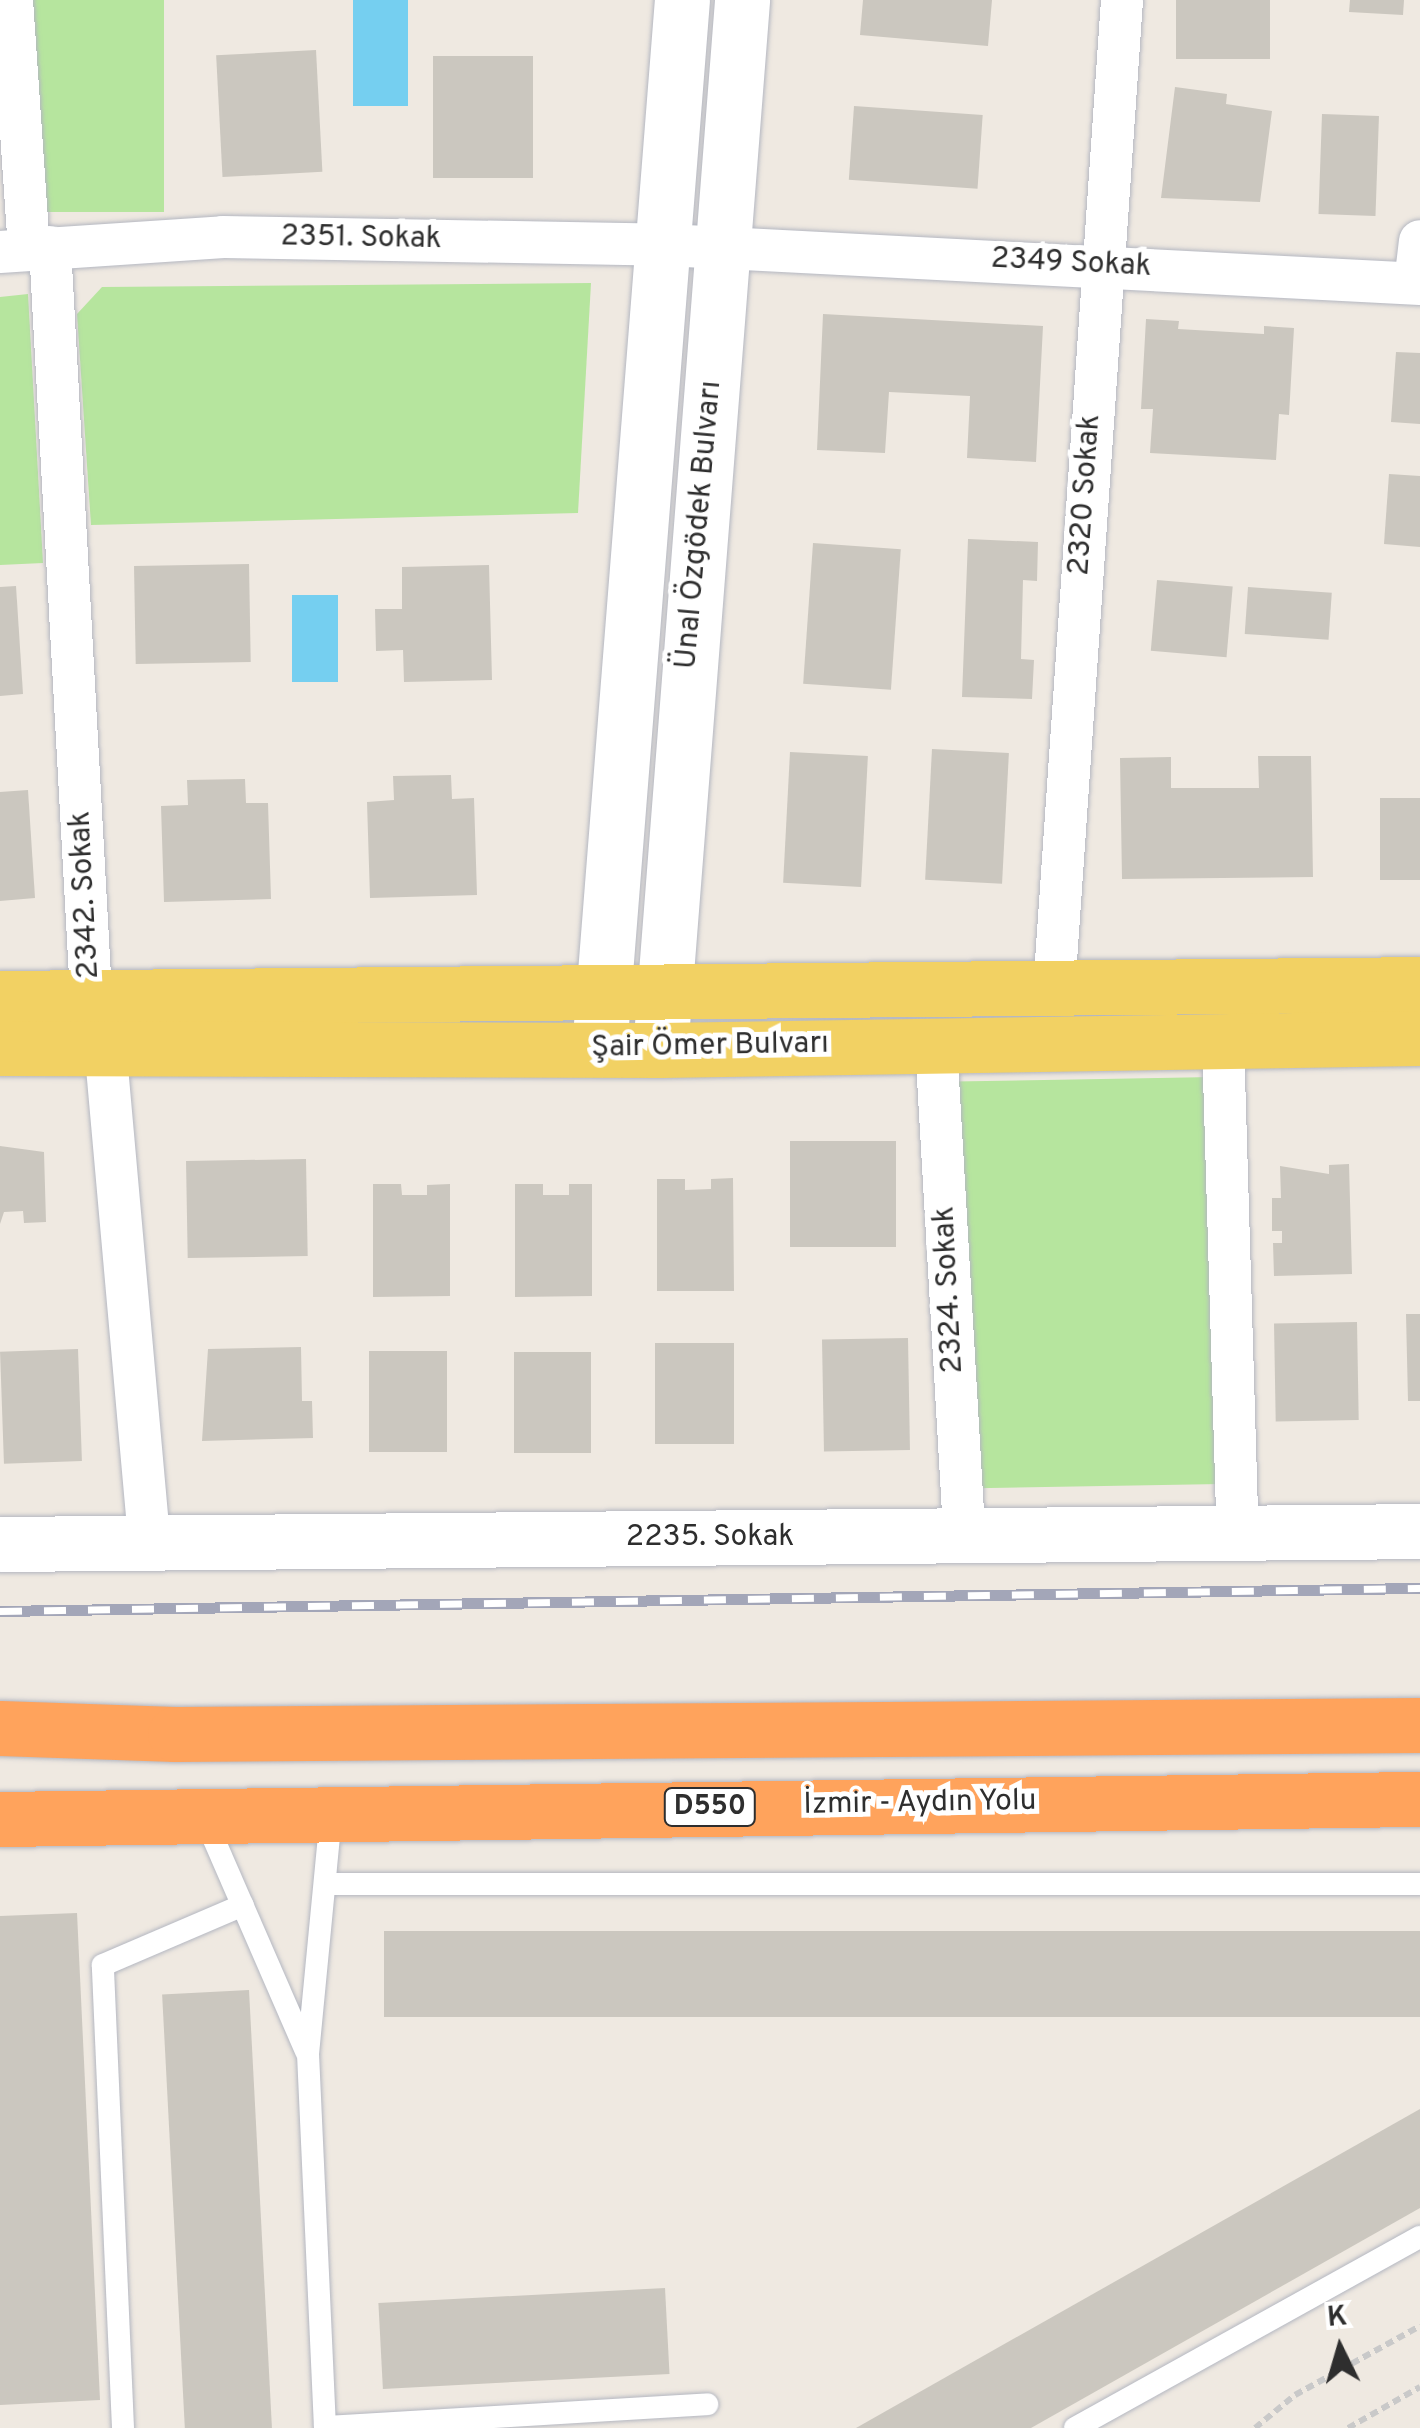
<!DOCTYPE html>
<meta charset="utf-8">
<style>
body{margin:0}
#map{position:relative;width:1420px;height:2428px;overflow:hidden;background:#efe9e1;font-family:Overpass,sans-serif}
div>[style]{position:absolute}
.green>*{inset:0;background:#b6e59e;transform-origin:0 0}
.water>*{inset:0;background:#75cff0;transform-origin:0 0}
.building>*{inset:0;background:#cbc7bf;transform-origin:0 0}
.path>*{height:6px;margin-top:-3px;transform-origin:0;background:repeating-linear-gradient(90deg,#c9c9c9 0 8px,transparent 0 13px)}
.roads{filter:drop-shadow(0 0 2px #b4b7c1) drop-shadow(0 0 2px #b4b7c1)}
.lane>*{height:22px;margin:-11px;padding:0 11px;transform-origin:11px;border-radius:11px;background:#fff}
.street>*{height:42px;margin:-21px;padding:0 21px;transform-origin:21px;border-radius:21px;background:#fff}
.secondary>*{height:55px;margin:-27.5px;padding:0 27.5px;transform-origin:27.5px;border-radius:27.5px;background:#fff}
.primary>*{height:55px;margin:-27.5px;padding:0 27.5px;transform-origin:27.5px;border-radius:27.5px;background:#f2d163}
.highway>*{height:55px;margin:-27.5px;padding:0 27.5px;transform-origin:27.5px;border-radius:27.5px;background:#ffa35c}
.rail>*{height:11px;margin-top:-5.5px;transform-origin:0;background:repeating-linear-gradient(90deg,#fff 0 22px,#a3a6b8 0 44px);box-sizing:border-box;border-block:2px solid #a3a6b8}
span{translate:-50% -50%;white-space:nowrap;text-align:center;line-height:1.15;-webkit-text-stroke:10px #fff;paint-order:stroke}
.shield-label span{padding:2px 8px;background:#fff;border:2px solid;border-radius:8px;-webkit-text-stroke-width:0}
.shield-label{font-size:28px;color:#2e2e2e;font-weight:700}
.street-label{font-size:30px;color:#2e2e2e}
.north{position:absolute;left:1290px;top:2298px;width:100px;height:100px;-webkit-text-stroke:8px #fff;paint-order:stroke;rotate:355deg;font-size:28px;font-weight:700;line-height:40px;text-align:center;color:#2e2e2e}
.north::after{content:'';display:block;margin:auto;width:35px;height:45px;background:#2e2e2e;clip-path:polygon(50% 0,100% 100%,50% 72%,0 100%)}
</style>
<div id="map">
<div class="green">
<div style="left:23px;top:0;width:141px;height:212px"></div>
<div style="clip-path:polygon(591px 283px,578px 513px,91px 525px,77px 314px,102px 287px)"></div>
<div style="clip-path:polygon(28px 294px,43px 563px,0 565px,0 297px)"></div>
<div style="left:1214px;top:1077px;width:407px;height:259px;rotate:89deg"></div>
</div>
<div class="water">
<div style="left:353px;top:0;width:55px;height:106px"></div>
<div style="left:292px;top:595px;width:46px;height:87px"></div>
</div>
<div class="building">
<div style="clip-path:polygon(863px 0,992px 0,988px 46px,860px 35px)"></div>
<div style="left:1176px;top:0;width:94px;height:59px"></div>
<div style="clip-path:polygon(1350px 0,1404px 0,1403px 15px,1349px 12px)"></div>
<div style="left:316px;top:50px;width:122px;height:100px;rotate:87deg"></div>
<div style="left:533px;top:56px;width:122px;height:100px;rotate:90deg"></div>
<div style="clip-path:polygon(1175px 87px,1227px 94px,1226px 104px,1272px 111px,1260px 202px,1161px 198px)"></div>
<div style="left:854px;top:106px;width:129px;height:74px;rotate:4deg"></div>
<div style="left:1322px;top:114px;width:57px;height:100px;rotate:2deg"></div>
<div style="clip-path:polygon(823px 314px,1043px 326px,1036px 462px,967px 458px,970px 396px,889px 392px,885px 453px,817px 450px)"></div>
<div style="clip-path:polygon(1146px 319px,1179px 321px,1178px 329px,1264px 334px,1264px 326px,1294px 328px,1289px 415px,1279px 414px,1276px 460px,1150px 453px,1153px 409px,1141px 409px)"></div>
<div style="clip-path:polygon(1396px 352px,1420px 353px,1420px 424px,1391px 422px)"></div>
<div style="clip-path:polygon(1389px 474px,1420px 476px,1420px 547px,1384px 544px)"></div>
<div style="clip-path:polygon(968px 539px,1038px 542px,1037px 581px,1023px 580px,1021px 659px,1034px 660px,1032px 699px,962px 697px)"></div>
<div style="left:813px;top:543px;width:88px;height:141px;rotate:4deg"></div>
<div style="left:249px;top:564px;width:98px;height:115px;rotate:89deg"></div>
<div style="clip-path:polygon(489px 565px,492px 680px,404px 682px,403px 650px,376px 651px,375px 609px,402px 609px,402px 567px)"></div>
<div style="left:1157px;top:580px;width:76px;height:71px;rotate:5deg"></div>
<div style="clip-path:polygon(16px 586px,23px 694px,0 696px,0 587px)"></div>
<div style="left:1248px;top:587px;width:84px;height:47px;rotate:4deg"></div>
<div style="left:932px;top:749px;width:77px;height:131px;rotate:3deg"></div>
<div style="left:790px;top:752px;width:78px;height:131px;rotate:3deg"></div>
<div style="clip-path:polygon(1258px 756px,1311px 756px,1313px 877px,1122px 879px,1120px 758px,1171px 757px,1171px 788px,1259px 788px)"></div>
<div style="clip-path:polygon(451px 775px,452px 799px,474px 798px,477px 895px,370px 898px,367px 802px,394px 800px,393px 776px)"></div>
<div style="clip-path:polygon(245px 779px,246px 803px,268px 803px,271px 899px,164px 902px,161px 806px,188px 805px,187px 780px)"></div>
<div style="clip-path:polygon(28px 790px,35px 898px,0 901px,0 792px)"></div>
<div style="left:1420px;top:798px;width:82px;height:40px;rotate:90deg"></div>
<div style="left:790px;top:1141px;width:106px;height:106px"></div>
<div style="clip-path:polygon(0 1146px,44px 1152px,46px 1222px,24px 1223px,23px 1211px,4px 1212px,0 1224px)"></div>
<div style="left:306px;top:1159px;width:97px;height:120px;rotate:89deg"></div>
<div style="clip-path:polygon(1349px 1164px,1352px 1274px,1274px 1276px,1273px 1243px,1282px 1243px,1282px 1231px,1272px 1231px,1272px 1198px,1281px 1198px,1280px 1166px,1329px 1174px,1329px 1165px)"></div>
<div style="clip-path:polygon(733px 1178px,734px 1291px,657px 1291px,657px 1179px,685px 1179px,685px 1190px,711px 1189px,711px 1179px)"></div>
<div style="clip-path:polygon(373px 1184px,401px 1184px,402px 1195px,427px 1195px,427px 1185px,450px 1184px,450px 1296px,373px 1297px)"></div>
<div style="clip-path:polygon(515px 1184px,543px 1184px,543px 1195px,569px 1195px,569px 1184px,592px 1184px,592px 1296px,515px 1297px)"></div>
<div style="clip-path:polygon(1406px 1314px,1420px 1314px,1420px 1401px,1408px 1401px)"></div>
<div style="left:1357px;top:1322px;width:98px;height:83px;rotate:89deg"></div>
<div style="left:908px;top:1338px;width:112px;height:86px;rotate:89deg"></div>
<div style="left:655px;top:1343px;width:79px;height:101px"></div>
<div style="clip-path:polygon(301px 1347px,302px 1401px,312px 1401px,313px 1438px,202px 1441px,208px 1349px)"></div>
<div style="left:78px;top:1349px;width:112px;height:78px;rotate:88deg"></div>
<div style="left:447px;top:1351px;width:101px;height:78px;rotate:90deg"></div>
<div style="left:514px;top:1352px;width:77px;height:101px"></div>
<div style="clip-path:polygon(77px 1913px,100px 2400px,0 2405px,0 1916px)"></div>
<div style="left:1420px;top:1931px;width:86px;height:1036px;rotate:90deg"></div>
<div style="left:249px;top:1990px;width:439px;height:87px;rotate:87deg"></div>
<div style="clip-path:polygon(1420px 2109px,1420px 2208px,1031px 2428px,856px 2428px)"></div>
<div style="left:665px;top:2288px;width:86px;height:287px;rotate:87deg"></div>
</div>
<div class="path">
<div style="left:1255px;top:2428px;width:52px;rotate:-39.5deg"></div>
<div style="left:1295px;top:2395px;width:143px;rotate:-28.9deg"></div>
<div style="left:1348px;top:2428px;width:83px;rotate:-29.7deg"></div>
</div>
<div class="roads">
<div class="lane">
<div style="left:205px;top:1819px;width:253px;rotate:66.5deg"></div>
<div style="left:327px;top:1884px;width:1093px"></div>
<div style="left:325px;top:2427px;width:383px;rotate:-3.4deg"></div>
<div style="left:123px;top:2428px;width:463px;rotate:-92.5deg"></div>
<div style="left:103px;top:1965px;width:152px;rotate:-23.2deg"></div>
<div style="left:325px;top:2428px;width:374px;rotate:-92.6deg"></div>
<div style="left:308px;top:2054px;width:240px;rotate:-84.5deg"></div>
<div style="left:1075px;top:2428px;width:394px;rotate:-29deg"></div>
</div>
<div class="street">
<div style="left:12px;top:0;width:250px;rotate:86.1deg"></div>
<div style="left:50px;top:247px;width:749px;rotate:86.86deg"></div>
<div style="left:91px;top:995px;width:52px;rotate:74.4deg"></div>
<div style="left:105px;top:1045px;width:498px;rotate:84.9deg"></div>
<div style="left:0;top:252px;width:224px;rotate:-3.8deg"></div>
<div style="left:223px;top:237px;width:443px;rotate:1deg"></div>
<div style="left:666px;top:245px;width:755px;rotate:2.96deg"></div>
<div style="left:1415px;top:283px;width:42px;rotate:-83.2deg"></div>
<div style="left:1054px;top:990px;width:992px;rotate:-86.07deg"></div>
<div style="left:1223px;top:1041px;width:494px;rotate:88.3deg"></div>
<div style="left:936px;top:1044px;width:493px;rotate:86.7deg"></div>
</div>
<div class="secondary">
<div style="left:599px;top:1049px;width:1052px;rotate:-85.48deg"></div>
<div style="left:660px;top:1050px;width:1053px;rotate:-85.53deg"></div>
<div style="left:0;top:1544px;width:1420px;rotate:-0.52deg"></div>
</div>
<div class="primary">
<div style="left:0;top:998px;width:1420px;rotate:-0.56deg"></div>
<div style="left:0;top:1048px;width:660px;rotate:0.17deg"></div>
<div style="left:660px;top:1050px;width:760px;rotate:-0.9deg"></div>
</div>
<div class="highway">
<div style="left:0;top:1728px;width:175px;rotate:2deg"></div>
<div style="left:175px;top:1734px;width:1245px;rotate:-0.41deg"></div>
<div style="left:0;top:1819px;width:1420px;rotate:-0.81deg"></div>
</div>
</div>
<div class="rail">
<div style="left:0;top:1611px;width:1420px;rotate:-0.93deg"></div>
</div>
<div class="shield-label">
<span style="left:710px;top:1807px">D550</span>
</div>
<div class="street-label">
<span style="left:361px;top:239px;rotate:1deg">2351. Sokak</span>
<span style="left:1071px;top:264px;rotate:3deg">2349 Sokak</span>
<span style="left:1086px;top:495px;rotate:-86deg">2320 Sokak</span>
<span style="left:700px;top:525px;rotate:-85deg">Ünal Özgödek Bulvarı</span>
<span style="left:86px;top:895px;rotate:-93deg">2342. Sokak</span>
<span style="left:710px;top:1047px;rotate:-1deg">Şair Ömer Bulvarı</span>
<span style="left:950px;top:1290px;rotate:-93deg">2324. Sokak</span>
<span style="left:710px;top:1538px">2235. Sokak</span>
<span style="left:920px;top:1804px;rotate:-1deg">İzmir - Aydın Yolu</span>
</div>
<div class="north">K</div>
</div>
